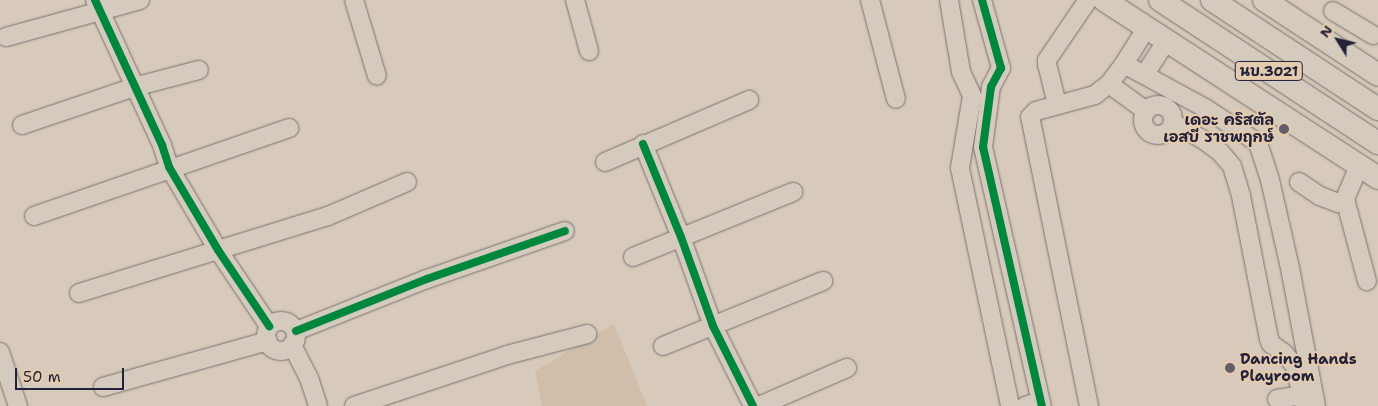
<!DOCTYPE html>
<meta charset="utf-8">
<style>
body{margin:0}
#map{position:relative;width:1378px;height:406px;overflow:hidden;background:#d8caba;font-family:"Shantell Sans","Playpen Sans Thai",sans-serif}
div>[style]{position:absolute}
.green>*{inset:0;background:#d0bdaa}
.roads{filter:drop-shadow(0 0 1px #787270) drop-shadow(0 0 1px #787270)}
.minor>*{height:18px;margin:-9px;padding:0 9px;transform-origin:9px;border-radius:9px;background:#d4cabe}
.minor>.ring{margin:-9px;padding:0;box-sizing:content-box;background:none;border:18px solid #d4cabe;border-radius:50%}
.major>*{height:22px;margin:-11px;padding:0 11px;transform-origin:11px;border-radius:11px;background:#d4cabe}
.cycleway>*{height:8px;margin:-4px;padding:0 4px;transform-origin:4px;border-radius:4px;background:#00873e}
.dots>*{width:14px;height:14px;translate:-50% -50%;box-sizing:border-box;border:2px solid #e5cbad;border-radius:50%}
span{translate:-50% -50%;white-space:nowrap;text-align:center;line-height:1.15;-webkit-text-stroke:4px #e5cbad;paint-order:stroke}
.shield-label span{padding:1px 4px;background:#e5cbad;border:1px solid;border-radius:4px;-webkit-text-stroke-width:0}
.shield-label{font-size:14px;color:#22223b;font-weight:700}
.poi-label{font-size:15px;color:#22223b;font-weight:700}
.right{translate:-100% -50%;text-align:right}
.left{translate:0 -50%;text-align:left}
.north{position:absolute;left:1313px;top:15px;width:50px;height:50px;-webkit-text-stroke:4px #e5cbad;paint-order:stroke;rotate:306deg;font-size:14px;font-weight:700;line-height:20px;text-align:center;color:#22223b}
.north::after{content:'';display:block;margin:auto;width:18px;height:22px;background:#22223b;clip-path:polygon(50% 0,100% 100%,50% 72%,0 100%)}
.scale{position:absolute;left:15px;top:368px;width:109px;height:22px;box-sizing:border-box;border:2px solid #22223b;border-top:0;padding-left:6px;font-size:15px;line-height:18px;white-space:nowrap;color:#22223b;-webkit-text-stroke:4px #e5cbad;paint-order:stroke}
</style>
<div id="map">
<div class="green">
<div style="clip-path:polygon(614px 324px,647px 406px,542px 406px,535px 371px)"></div>
</div>
<div class="roads">
<div class="minor">
<div style="left:95px;top:0;width:160px;rotate:65.2deg"></div>
<div style="left:162px;top:145px;width:23px;rotate:72deg"></div>
<div style="left:169px;top:167px;width:96px;rotate:59.4deg"></div>
<div style="left:218px;top:250px;width:92px;rotate:56.1deg"></div>
<div style="left:354px;top:0;width:79px;rotate:73.2deg"></div>
<div style="left:575px;top:0;width:53px;rotate:74.6deg"></div>
<div style="left:870px;top:0;width:102px;rotate:75.3deg"></div>
<div style="left:949px;top:0;width:73px;rotate:80.5deg"></div>
<div style="left:961px;top:72px;width:26px;rotate:65deg"></div>
<div style="left:972px;top:96px;width:73px;rotate:99.5deg"></div>
<div style="left:960px;top:168px;width:243px;rotate:78.1deg"></div>
<div style="left:982px;top:0;width:71px;rotate:74.4deg"></div>
<div style="left:1001px;top:68px;width:21px;rotate:118deg"></div>
<div style="left:991px;top:87px;width:61px;rotate:97.6deg"></div>
<div style="left:983px;top:147px;width:266px;rotate:77.2deg"></div>
<div style="left:1333px;top:11px;width:47px;rotate:31deg"></div>
<div style="left:6px;top:37px;width:139px;rotate:-15.4deg"></div>
<div style="left:1124px;top:64px;width:92px;rotate:28.5deg"></div>
<div style="left:1205px;top:108px;width:64px;rotate:33.4deg"></div>
<div style="left:1258px;top:143px;width:39px;rotate:72deg"></div>
<div style="left:1270px;top:180px;width:90px;rotate:77.2deg"></div>
<div style="left:1290px;top:268px;width:140px;rotate:79.3deg"></div>
<div style="left:1145px;top:74px;width:40px;rotate:-57.1deg"></div>
<div style="left:1109px;top:84px;width:46px;rotate:36.1deg"></div>
<div style="left:1055px;top:96px;width:32px;rotate:-104deg"></div>
<div style="left:1047px;top:65px;width:5px;rotate:-90deg"></div>
<div style="left:1047px;top:60px;width:73px;rotate:-55.7deg"></div>
<div class="ring" style="left:1143px;top:105px;width:12px;height:12px"></div>
<div style="left:1173px;top:123px;width:37px;rotate:29deg"></div>
<div style="left:1205px;top:141px;width:19px;rotate:36deg"></div>
<div style="left:1220px;top:152px;width:18px;rotate:49deg"></div>
<div style="left:1232px;top:166px;width:31px;rotate:73deg"></div>
<div style="left:1241px;top:196px;width:146px;rotate:78.9deg"></div>
<div style="left:1269px;top:339px;width:5px;rotate:68deg"></div>
<div style="left:1271px;top:344px;width:16px;rotate:35deg"></div>
<div style="left:1284px;top:353px;width:17px;rotate:50deg"></div>
<div style="left:1295px;top:366px;width:36px;rotate:77deg"></div>
<div style="left:22px;top:125px;width:118px;rotate:-18.7deg"></div>
<div style="left:134px;top:87px;width:67px;rotate:-14.7deg"></div>
<div style="left:643px;top:144px;width:100px;rotate:67.8deg"></div>
<div style="left:681px;top:237px;width:95px;rotate:70.2deg"></div>
<div style="left:713px;top:326px;width:89px;rotate:63.4deg"></div>
<div style="left:605px;top:162px;width:157px;rotate:-23.3deg"></div>
<div style="left:1299px;top:182px;width:25px;rotate:34deg"></div>
<div style="left:1320px;top:196px;width:19px;rotate:21deg"></div>
<div style="left:1338px;top:203px;width:8px;rotate:-30deg"></div>
<div style="left:1345px;top:199px;width:36px;rotate:-67deg"></div>
<div style="left:1345px;top:199px;width:85px;rotate:75deg"></div>
<div style="left:34px;top:216px;width:270px;rotate:-19deg"></div>
<div style="left:633px;top:257px;width:173px;rotate:-22.1deg"></div>
<div style="left:79px;top:293px;width:261px;rotate:-17.2deg"></div>
<div style="left:328px;top:216px;width:86px;rotate:-23.3deg"></div>
<div class="ring" style="left:266px;top:321px;width:12px;height:12px"></div>
<div style="left:296px;top:331px;width:141px;rotate:-21.7deg"></div>
<div style="left:427px;top:279px;width:146px;rotate:-19.2deg"></div>
<div style="left:292px;top:345px;width:37px;rotate:63deg"></div>
<div style="left:309px;top:378px;width:29px;rotate:72deg"></div>
<div style="left:663px;top:346px;width:173px;rotate:-22.1deg"></div>
<div style="left:0;top:352px;width:57px;rotate:71.6deg"></div>
<div style="left:103px;top:387px;width:171px;rotate:-15.6deg"></div>
<div style="left:1277px;top:399px;width:36px;rotate:-9deg"></div>
<div style="left:354px;top:406px;width:161px;rotate:-18.4deg"></div>
<div style="left:507px;top:355px;width:83px;rotate:-14.7deg"></div>
<div style="left:759px;top:406px;width:96px;rotate:-23.4deg"></div>
<div style="left:1025px;top:406px;width:16px;rotate:-18deg"></div>
<div style="left:1089px;top:406px;width:295px;rotate:-101.5deg"></div>
<div style="left:1030px;top:117px;width:8px;rotate:-45deg"></div>
<div style="left:1036px;top:111px;width:61px;rotate:-15.2deg"></div>
<div style="left:1095px;top:95px;width:8px;rotate:-40deg"></div>
<div style="left:1101px;top:90px;width:10px;rotate:-37deg"></div>
<div style="left:1109px;top:84px;width:25px;rotate:-53deg"></div>
<div style="left:1124px;top:64px;width:44px;rotate:-58.1deg"></div>
</div>
<div class="major">
<div style="left:1104px;top:0;width:327px;rotate:33deg"></div>
<div style="left:1160px;top:0;width:261px;rotate:33.3deg"></div>
<div style="left:1212px;top:0;width:199px;rotate:33.3deg"></div>
<div style="left:1264px;top:0;width:136px;rotate:33.3deg"></div>
</div>
</div>
<div class="cycleway">
<div style="left:95px;top:0;width:160px;rotate:65.2deg"></div>
<div style="left:162px;top:145px;width:23px;rotate:72deg"></div>
<div style="left:169px;top:167px;width:96px;rotate:59.4deg"></div>
<div style="left:218px;top:250px;width:92px;rotate:56.1deg"></div>
<div style="left:982px;top:0;width:71px;rotate:74.4deg"></div>
<div style="left:1001px;top:68px;width:21px;rotate:118deg"></div>
<div style="left:991px;top:87px;width:61px;rotate:97.6deg"></div>
<div style="left:983px;top:147px;width:266px;rotate:77.2deg"></div>
<div style="left:643px;top:144px;width:100px;rotate:67.8deg"></div>
<div style="left:681px;top:237px;width:95px;rotate:70.2deg"></div>
<div style="left:713px;top:326px;width:89px;rotate:63.4deg"></div>
<div style="left:296px;top:331px;width:141px;rotate:-21.7deg"></div>
<div style="left:427px;top:279px;width:146px;rotate:-19.2deg"></div>
</div>
<div class="dots">
<div style="left:1284px;top:129px;background:#625d67"></div>
<div style="left:1230px;top:368px;background:#625d67"></div>
</div>
<div class="shield-label">
<span style="left:1269px;top:71px">นบ.3021</span>
</div>
<div class="poi-label">
<span class="right" style="left:1274px;top:129px">เดอะ คริสตัล<br>เอสบี ราชพฤกษ์</span>
<span class="left" style="left:1240px;top:368px">Dancing Hands<br>Playroom</span>
</div>
<div class="north">N</div>
<div class="scale">50 m</div>
</div>
